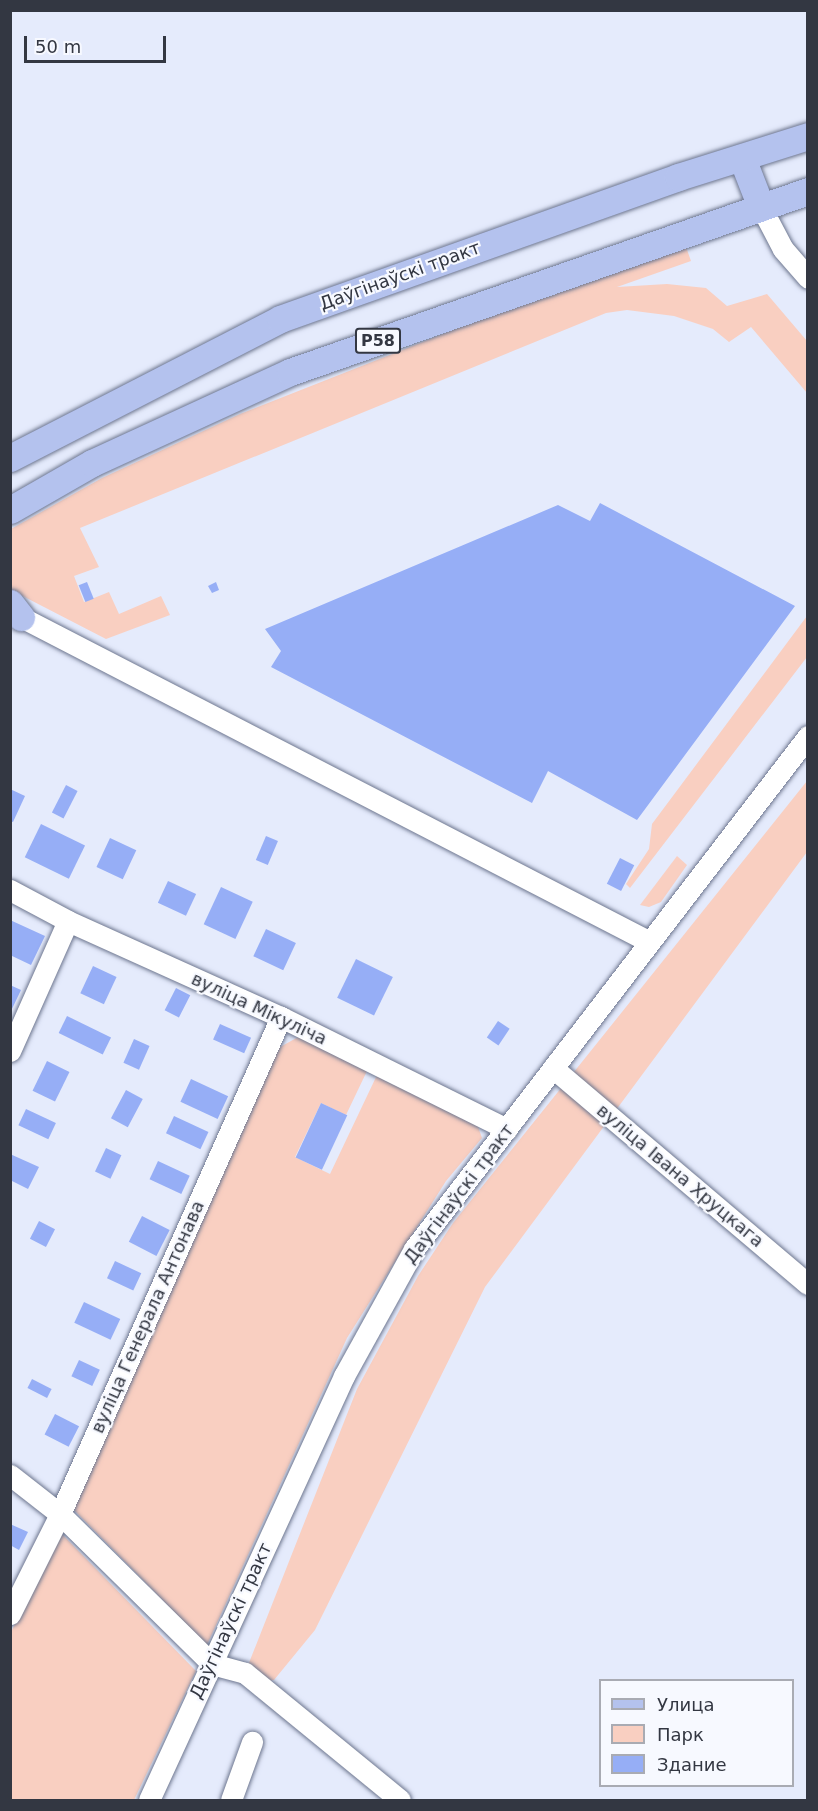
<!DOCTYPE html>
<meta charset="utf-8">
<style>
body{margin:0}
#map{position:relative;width:818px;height:1811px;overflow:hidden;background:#e5ebfc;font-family:"DejaVu Sans",sans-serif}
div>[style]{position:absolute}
.green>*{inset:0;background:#f9cfc1}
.building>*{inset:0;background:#96aef6;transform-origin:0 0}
.roads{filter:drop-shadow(0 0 2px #6d768f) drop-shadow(0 0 2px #6d768f)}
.minor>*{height:21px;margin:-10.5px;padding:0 10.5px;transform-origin:10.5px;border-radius:10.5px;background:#fff}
.major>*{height:27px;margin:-13.5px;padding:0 13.5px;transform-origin:13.5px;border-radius:13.5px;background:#b4c2ee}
span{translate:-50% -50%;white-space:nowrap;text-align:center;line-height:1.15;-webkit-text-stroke:4.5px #f7f9ff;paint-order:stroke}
.shield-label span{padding:2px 4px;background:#f7f9ff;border:2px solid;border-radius:4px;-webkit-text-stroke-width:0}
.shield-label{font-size:16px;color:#333742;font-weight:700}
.street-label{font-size:18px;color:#333742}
.frame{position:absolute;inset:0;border:12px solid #333742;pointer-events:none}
.legend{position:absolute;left:599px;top:1679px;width:195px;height:108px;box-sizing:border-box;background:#f7f9ff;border:2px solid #a9abb3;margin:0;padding:8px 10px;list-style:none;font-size:18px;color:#333742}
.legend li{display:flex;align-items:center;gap:12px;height:30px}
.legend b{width:30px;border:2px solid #a9abb3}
.scale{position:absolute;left:24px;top:36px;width:142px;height:27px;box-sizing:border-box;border:3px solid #333742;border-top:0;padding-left:8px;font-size:18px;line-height:21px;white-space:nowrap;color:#333742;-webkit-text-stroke:4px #f7f9ff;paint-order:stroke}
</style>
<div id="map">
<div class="green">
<div style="clip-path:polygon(686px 247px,691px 261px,617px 287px,667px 284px,706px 288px,727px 306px,767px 294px,807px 341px,807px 393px,751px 327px,729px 342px,713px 329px,674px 316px,627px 310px,606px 313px,80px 528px,99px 567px,74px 576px,84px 602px,109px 592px,119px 614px,161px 596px,170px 615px,106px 639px,11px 590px,11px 529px,102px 478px,240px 414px,458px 328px)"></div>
<div style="clip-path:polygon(807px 616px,807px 657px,630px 888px,626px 884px,649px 849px,652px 824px)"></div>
<div style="clip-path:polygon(807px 781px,807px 852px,485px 1287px,315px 1630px,274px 1680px,259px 1683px,245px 1673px,357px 1389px,418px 1276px,453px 1223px)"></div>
<div style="clip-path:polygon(677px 856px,687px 865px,661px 902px,649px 907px,640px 905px)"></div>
<div style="clip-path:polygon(300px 1036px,367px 1071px,346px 1115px,321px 1103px,295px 1157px,330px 1174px,377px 1075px,477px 1124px,482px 1138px,446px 1181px,347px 1338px,207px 1645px,73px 1509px,273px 1051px)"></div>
<div style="clip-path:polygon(60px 1532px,196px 1671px,134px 1800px,11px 1800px,10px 1634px)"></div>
</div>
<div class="building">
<div style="clip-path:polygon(600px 503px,795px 606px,637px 820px,548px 771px,532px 803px,271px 667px,281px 651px,265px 629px,558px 505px,590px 521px)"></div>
<div style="left:87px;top:582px;width:18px;height:9px;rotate:68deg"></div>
<div style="clip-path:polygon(216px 582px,219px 590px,212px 593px,208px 586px)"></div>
<div style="left:66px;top:785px;width:13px;height:31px;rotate:27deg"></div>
<div style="clip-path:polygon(10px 789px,25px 796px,13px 822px,10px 821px)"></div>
<div style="left:41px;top:824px;width:49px;height:37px;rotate:26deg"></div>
<div style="left:266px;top:836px;width:13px;height:26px;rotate:23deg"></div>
<div style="left:110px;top:838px;width:29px;height:32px;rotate:25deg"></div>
<div style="left:620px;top:858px;width:16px;height:29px;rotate:27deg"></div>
<div style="left:168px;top:881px;width:31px;height:24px;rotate:25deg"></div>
<div style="left:221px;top:887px;width:35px;height:41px;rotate:25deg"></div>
<div style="clip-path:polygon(10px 920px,45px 936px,31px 965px,10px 955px)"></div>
<div style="left:266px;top:929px;width:33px;height:30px;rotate:25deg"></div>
<div style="left:356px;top:959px;width:41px;height:43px;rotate:26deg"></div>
<div style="left:93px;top:966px;width:26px;height:30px;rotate:25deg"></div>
<div style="clip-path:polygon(10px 985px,21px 990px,10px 1013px)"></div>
<div style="left:176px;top:988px;width:16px;height:25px;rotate:27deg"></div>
<div style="left:67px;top:1016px;width:49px;height:19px;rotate:26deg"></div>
<div style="left:498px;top:1021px;width:14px;height:20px;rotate:34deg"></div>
<div style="left:220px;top:1024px;width:34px;height:17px;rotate:24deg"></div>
<div style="left:134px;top:1039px;width:17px;height:26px;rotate:24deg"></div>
<div style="left:47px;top:1061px;width:25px;height:33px;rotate:26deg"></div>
<div style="left:191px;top:1079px;width:41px;height:25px;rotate:25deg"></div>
<div style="left:126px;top:1090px;width:19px;height:32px;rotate:28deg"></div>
<div style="left:321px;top:1103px;width:29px;height:60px;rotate:25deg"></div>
<div style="left:26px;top:1109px;width:33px;height:18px;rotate:25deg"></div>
<div style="left:174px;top:1116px;width:38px;height:19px;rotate:25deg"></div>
<div style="left:106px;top:1148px;width:17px;height:26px;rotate:25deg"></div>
<div style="clip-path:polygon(10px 1154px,39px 1167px,28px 1189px,10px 1180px)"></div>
<div style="left:158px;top:1161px;width:35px;height:20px;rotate:25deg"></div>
<div style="left:142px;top:1216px;width:31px;height:29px;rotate:27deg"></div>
<div style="left:39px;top:1221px;width:18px;height:20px;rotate:27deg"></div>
<div style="left:115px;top:1261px;width:29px;height:19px;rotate:25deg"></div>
<div style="left:84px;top:1302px;width:40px;height:23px;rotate:25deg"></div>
<div style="left:79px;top:1360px;width:23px;height:18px;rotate:25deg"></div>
<div style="left:32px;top:1379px;width:22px;height:10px;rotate:27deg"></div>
<div style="left:55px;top:1414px;width:27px;height:23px;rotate:27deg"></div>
<div style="clip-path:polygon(10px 1524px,28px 1532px,19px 1550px,10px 1545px)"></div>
</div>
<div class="roads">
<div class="minor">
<div style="left:761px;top:207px;width:47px;rotate:62.4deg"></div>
<div style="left:783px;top:249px;width:38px;rotate:49deg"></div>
<div style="left:21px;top:617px;width:706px;rotate:27.33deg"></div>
<div style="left:10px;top:890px;width:66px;rotate:28.1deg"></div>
<div style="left:68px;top:921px;width:234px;rotate:24.3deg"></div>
<div style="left:281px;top:1017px;width:252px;rotate:26.4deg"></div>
<div style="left:10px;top:1051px;width:142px;rotate:-66deg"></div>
<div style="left:553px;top:1068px;width:334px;rotate:40.3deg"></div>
<div style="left:10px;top:1475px;width:63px;rotate:38deg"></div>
<div style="left:60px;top:1514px;width:214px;rotate:44.6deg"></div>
<div style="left:212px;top:1664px;width:34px;rotate:15deg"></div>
<div style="left:245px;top:1673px;width:200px;rotate:39.3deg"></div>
<div style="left:10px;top:1614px;width:112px;rotate:-63.4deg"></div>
<div style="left:60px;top:1514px;width:544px;rotate:-66.03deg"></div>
<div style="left:149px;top:1800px;width:467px;rotate:-65.3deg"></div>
<div style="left:344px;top:1376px;width:145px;rotate:-61.1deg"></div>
<div style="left:414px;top:1249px;width:647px;rotate:-52.47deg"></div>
<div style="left:231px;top:1800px;width:62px;rotate:-70.1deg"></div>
</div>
<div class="major">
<div style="left:742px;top:158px;width:53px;rotate:68.8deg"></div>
<div style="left:10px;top:458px;width:304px;rotate:-27.2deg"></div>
<div style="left:280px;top:319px;width:423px;rotate:-19.6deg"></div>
<div style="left:678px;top:177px;width:136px;rotate:-17.5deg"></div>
<div style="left:10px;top:510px;width:95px;rotate:-29.8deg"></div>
<div style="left:92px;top:463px;width:218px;rotate:-24.7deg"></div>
<div style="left:290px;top:372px;width:549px;rotate:-19.26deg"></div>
<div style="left:10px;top:603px;width:18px;rotate:52deg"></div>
</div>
</div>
<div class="shield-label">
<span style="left:378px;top:341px">Р58</span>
</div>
<div class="street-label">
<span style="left:400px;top:276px;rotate:-20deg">Даўгінаўскі тракт</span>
<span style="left:259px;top:1009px;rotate:25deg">вуліца Мікуліча</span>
<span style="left:680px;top:1176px;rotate:40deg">вуліца Івана Хруцкага</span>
<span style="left:459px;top:1194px;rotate:-53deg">Даўгінаўскі тракт</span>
<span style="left:148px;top:1317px;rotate:-66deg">вуліца Генерала Антонава</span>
<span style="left:231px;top:1621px;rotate:-65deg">Даўгінаўскі тракт</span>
</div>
<div class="frame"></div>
<ul class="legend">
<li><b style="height:8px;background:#b4c2ee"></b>Улица</li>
<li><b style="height:16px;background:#f9cfc1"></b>Парк</li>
<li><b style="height:16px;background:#96aef6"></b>Здание</li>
</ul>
<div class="scale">50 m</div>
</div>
